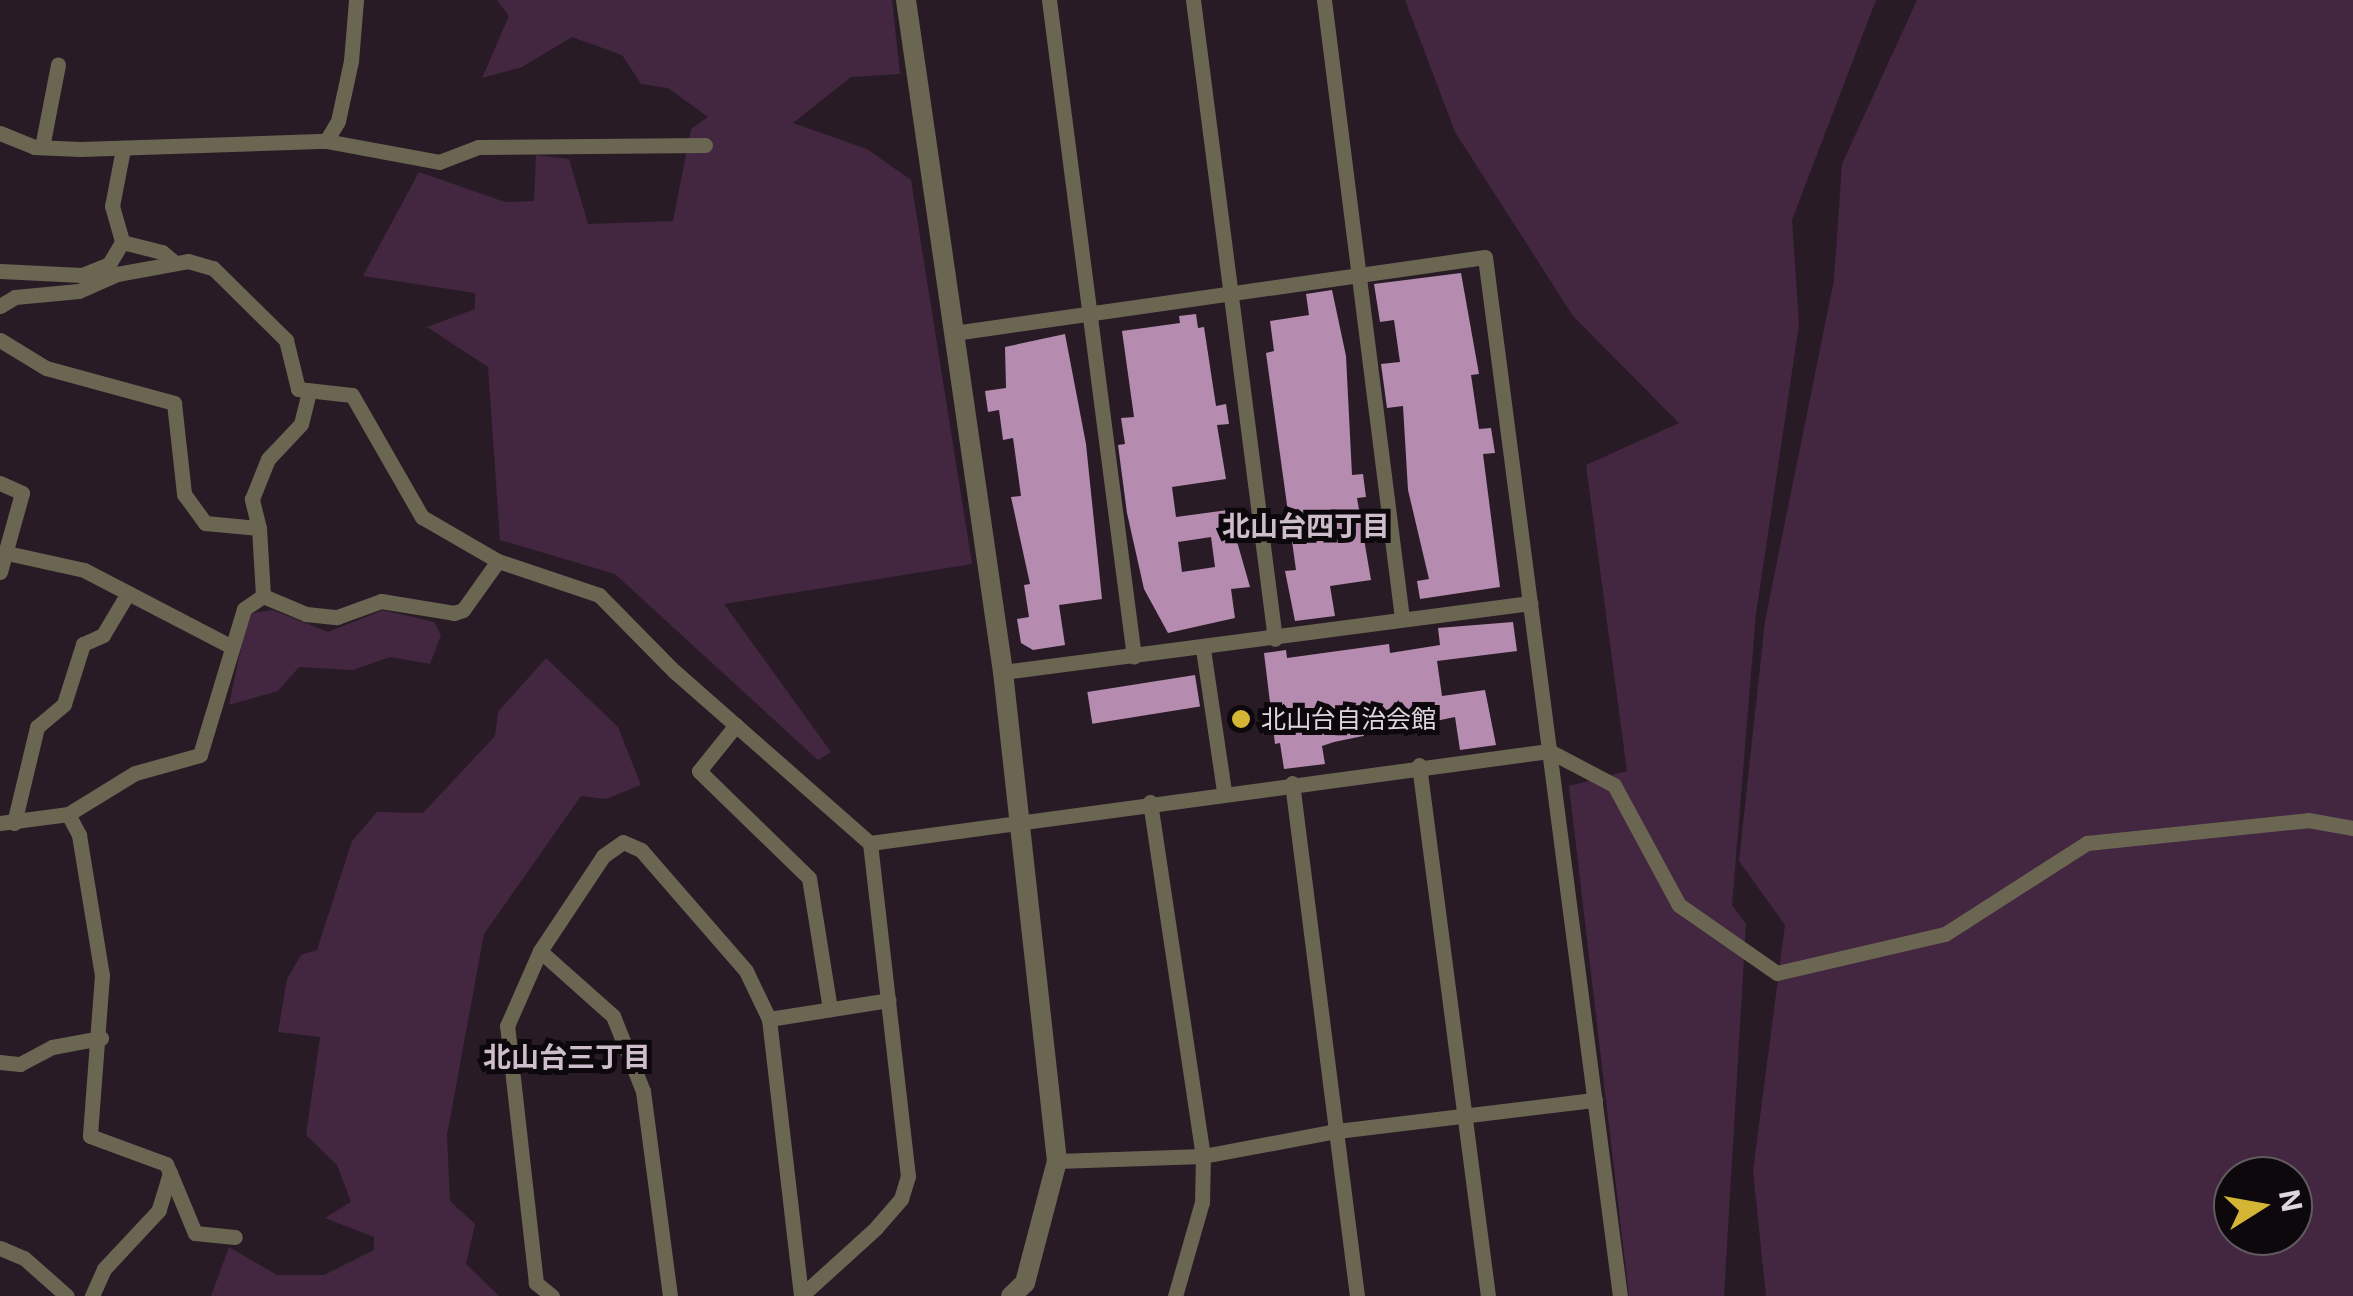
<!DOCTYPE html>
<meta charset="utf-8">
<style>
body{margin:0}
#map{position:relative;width:2353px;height:1296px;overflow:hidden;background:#281b26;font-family:Inter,"Noto Sans JP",sans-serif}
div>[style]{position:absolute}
.green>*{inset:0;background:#432640}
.building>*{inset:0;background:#b58caf;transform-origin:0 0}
.minor>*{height:15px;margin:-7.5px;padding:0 7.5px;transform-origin:7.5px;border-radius:7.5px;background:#6b6652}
.tertiary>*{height:20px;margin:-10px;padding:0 10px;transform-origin:10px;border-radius:10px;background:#6b6652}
.dots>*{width:28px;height:28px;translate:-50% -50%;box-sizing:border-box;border:5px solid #0d080c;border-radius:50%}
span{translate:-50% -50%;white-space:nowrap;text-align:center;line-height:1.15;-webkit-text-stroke:10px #0d080c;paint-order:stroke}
.poi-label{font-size:25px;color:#e0d7de}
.left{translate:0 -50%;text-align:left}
.neighbourhood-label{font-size:28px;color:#cebdcb;font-weight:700}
.north{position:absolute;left:2213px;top:1156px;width:100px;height:100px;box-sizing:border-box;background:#0d080c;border:2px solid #615b60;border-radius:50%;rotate:79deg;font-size:28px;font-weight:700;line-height:40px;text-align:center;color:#e0d7de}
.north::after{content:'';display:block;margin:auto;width:35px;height:45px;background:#d5b534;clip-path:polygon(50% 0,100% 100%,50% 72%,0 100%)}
</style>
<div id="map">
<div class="green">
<div style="clip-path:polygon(497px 0,892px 0,900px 74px,851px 77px,793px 123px,867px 149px,911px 180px,972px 564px,724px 604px,831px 752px,818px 760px,615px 574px,500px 540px,488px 367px,427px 327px,475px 309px,475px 293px,363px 276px,419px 172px,505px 202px,534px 201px,536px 155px,569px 159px,588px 224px,673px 221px,691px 129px,708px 117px,668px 88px,641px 84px,622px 55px,572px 37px,522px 67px,482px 78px,509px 16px)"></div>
<div style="clip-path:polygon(1405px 0,1876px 0,1792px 220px,1799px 325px,1756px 614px,1732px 905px,1746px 924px,1724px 1296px,1629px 1296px,1569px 786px,1627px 771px,1586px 465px,1679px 423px,1573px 316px,1455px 132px)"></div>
<div style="clip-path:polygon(evenodd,1917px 0,2353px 0,2353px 1296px,1766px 1296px,1753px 1171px,1785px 925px,1739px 861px,1765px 621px,1834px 280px,1842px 164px,1917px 0,2233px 1176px,2293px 1176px,2293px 1236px,2233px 1236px,2233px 1176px)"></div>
<div style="clip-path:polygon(273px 610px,328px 632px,383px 610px,434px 622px,441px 635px,430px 664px,390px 657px,353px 670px,299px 667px,278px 691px,229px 705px,248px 614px)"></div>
<div style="clip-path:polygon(546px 658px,618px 727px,641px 785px,606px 799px,581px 796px,484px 934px,447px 1135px,450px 1201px,475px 1224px,466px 1264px,499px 1296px,211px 1296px,229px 1247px,277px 1275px,324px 1275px,374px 1250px,374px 1237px,325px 1218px,351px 1202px,337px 1165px,306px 1135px,320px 1037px,278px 1032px,287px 979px,301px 955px,317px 950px,352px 841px,377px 812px,423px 813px,495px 736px,498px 712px)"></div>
</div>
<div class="building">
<div style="clip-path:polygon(1461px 273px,1479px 374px,1471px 375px,1479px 429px,1491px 428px,1495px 453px,1483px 454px,1500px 587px,1420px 599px,1417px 581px,1429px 579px,1408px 490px,1403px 406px,1387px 408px,1381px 364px,1400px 362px,1394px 320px,1380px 322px,1374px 284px)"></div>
<div style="clip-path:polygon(1332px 290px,1346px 356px,1352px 475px,1363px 474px,1366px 497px,1357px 498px,1371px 580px,1330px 586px,1335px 616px,1295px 621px,1285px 571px,1296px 570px,1266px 353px,1274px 351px,1270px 321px,1309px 315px,1306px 294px)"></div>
<div style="clip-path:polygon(evenodd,1196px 314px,1198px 328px,1204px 327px,1216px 406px,1226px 404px,1229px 424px,1217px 425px,1226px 479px,1172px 487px,1176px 517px,1228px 510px,1250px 587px,1231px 589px,1235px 618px,1168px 633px,1144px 589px,1127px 513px,1118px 445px,1125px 444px,1121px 418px,1134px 417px,1122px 331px,1180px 323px,1179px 316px,1196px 314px,1211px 537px,1215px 567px,1182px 572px,1178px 542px,1211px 537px)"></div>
<div style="clip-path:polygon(1065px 334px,1086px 444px,1102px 599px,1059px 605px,1065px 645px,1033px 650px,1021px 643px,1017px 619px,1029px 617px,1024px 585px,1030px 584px,1011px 497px,1021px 496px,1013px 438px,1003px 440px,999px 410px,988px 412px,985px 391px,1006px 388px,1005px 347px)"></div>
<div style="clip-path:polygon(1513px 622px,1517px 651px,1437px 661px,1442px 696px,1485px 690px,1496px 745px,1460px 750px,1455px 717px,1334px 742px,1322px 746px,1325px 764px,1284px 769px,1280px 743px,1275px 744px,1264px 653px,1286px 650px,1287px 658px,1389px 644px,1390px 653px,1440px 645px,1438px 628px)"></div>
<div style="left:1195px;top:675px;width:32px;height:109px;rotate:81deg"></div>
</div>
<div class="minor">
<div style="left:1049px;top:0;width:662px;rotate:82.63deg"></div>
<div style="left:1193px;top:0;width:644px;rotate:82.69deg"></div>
<div style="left:1324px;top:0;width:623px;rotate:82.81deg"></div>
<div style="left:0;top:133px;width:37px;rotate:22deg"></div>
<div style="left:34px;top:147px;width:46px;rotate:2.5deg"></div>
<div style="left:80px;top:149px;width:246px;rotate:-1.9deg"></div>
<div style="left:326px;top:141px;width:23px;rotate:-59deg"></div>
<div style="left:338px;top:121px;width:61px;rotate:-77.8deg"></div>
<div style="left:351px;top:61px;width:61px;rotate:-85.3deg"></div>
<div style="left:326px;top:141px;width:115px;rotate:10.5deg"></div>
<div style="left:439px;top:162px;width:42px;rotate:-21deg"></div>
<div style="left:478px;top:147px;width:227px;rotate:-0.5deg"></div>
<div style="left:42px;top:147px;width:84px;rotate:-79deg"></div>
<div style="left:123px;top:149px;width:58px;rotate:100.9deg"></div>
<div style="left:112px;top:206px;width:37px;rotate:74deg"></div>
<div style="left:122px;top:242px;width:41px;rotate:14deg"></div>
<div style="left:162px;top:252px;width:17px;rotate:40deg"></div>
<div style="left:0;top:271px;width:82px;rotate:2.8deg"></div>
<div style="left:82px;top:275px;width:29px;rotate:-22deg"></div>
<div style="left:109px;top:264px;width:26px;rotate:-59deg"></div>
<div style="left:0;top:306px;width:17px;rotate:-31deg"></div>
<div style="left:15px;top:297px;width:64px;rotate:-5.4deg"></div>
<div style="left:79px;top:291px;width:42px;rotate:-24.1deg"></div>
<div style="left:117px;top:274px;width:72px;rotate:-10.4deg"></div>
<div style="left:188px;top:261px;width:26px;rotate:16deg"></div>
<div style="left:213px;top:268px;width:103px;rotate:44.6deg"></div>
<div style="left:286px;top:340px;width:50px;rotate:76.2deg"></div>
<div style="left:298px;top:389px;width:54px;rotate:6.3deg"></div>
<div style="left:352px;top:395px;width:141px;rotate:60.2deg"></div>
<div style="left:422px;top:517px;width:88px;rotate:30.1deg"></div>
<div style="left:498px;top:561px;width:107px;rotate:18.6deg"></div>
<div style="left:599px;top:595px;width:107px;rotate:45.4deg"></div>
<div style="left:674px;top:671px;width:261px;rotate:41.3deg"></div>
<div style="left:870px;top:843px;width:335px;rotate:83.5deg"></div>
<div style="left:908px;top:1176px;width:24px;rotate:107deg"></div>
<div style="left:901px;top:1199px;width:38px;rotate:131deg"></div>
<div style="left:876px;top:1228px;width:101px;rotate:137.8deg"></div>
<div style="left:954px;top:333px;width:536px;rotate:-8.15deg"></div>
<div style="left:1485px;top:257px;width:1048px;rotate:82.6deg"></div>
<div style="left:0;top:340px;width:54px;rotate:31.3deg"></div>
<div style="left:46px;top:368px;width:133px;rotate:15.3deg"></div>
<div style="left:174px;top:403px;width:92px;rotate:83.7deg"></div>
<div style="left:184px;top:494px;width:36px;rotate:54deg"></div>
<div style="left:205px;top:523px;width:54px;rotate:5.3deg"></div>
<div style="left:259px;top:528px;width:68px;rotate:86.6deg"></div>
<div style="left:263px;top:596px;width:23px;rotate:146deg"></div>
<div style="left:244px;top:609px;width:152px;rotate:106.8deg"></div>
<div style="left:200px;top:755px;width:67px;rotate:164.5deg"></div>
<div style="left:135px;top:773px;width:79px;rotate:148.5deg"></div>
<div style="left:0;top:483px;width:24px;rotate:24deg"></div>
<div style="left:22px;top:493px;width:82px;rotate:105.6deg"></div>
<div style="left:259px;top:528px;width:30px;rotate:-104deg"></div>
<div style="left:252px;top:499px;width:43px;rotate:-68.2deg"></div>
<div style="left:268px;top:459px;width:48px;rotate:-46.7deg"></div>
<div style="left:301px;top:424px;width:34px;rotate:-76deg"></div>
<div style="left:7px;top:553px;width:79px;rotate:12.4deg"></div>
<div style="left:84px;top:570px;width:165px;rotate:27.5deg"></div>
<div style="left:263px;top:596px;width:47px;rotate:22.7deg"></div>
<div style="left:306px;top:614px;width:31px;rotate:6deg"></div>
<div style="left:337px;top:617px;width:47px;rotate:-20deg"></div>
<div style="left:381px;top:601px;width:74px;rotate:9.3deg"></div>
<div style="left:454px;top:613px;width:9px;rotate:-18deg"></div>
<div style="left:463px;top:610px;width:60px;rotate:-54.5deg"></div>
<div style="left:1203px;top:649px;width:144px;rotate:81.6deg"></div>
<div style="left:1003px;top:672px;width:532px;rotate:-7.45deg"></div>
<div style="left:736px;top:725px;width:59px;rotate:128.8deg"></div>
<div style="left:699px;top:771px;width:153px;rotate:44.2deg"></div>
<div style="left:809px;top:878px;width:133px;rotate:80.9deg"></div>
<div style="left:1419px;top:765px;width:535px;rotate:82.6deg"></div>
<div style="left:1292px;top:783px;width:517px;rotate:82.78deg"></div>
<div style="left:1150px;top:802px;width:358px;rotate:81.5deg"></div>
<div style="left:1203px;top:1156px;width:46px;rotate:91.2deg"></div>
<div style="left:1202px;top:1202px;width:98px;rotate:106deg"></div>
<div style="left:0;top:823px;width:69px;rotate:-7.5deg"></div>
<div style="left:68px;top:814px;width:24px;rotate:62deg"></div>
<div style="left:79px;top:835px;width:142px;rotate:80.7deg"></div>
<div style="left:102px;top:975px;width:161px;rotate:94.3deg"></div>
<div style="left:90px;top:1136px;width:81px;rotate:20.2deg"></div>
<div style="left:166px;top:1164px;width:10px;rotate:66deg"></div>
<div style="left:170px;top:1173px;width:39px;rotate:107deg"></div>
<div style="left:159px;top:1210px;width:81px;rotate:133deg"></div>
<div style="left:104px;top:1269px;width:30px;rotate:114deg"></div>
<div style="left:14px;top:823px;width:99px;rotate:-76.5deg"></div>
<div style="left:37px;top:727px;width:35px;rotate:-40deg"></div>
<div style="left:64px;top:704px;width:63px;rotate:-72.4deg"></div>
<div style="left:83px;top:644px;width:22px;rotate:-24deg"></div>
<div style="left:103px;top:635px;width:49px;rotate:-59.2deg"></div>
<div style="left:870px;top:843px;width:685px;rotate:-7.72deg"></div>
<div style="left:1549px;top:751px;width:73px;rotate:27.6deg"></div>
<div style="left:1614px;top:785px;width:136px;rotate:61.6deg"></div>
<div style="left:1679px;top:905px;width:119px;rotate:34.8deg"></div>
<div style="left:1777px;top:973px;width:172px;rotate:-13.1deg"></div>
<div style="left:1945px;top:934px;width:169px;rotate:-32.7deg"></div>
<div style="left:2087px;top:843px;width:222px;rotate:-5.9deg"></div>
<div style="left:2308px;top:820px;width:46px;rotate:10.1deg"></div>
<div style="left:540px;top:951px;width:98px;rotate:41.7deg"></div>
<div style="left:613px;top:1016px;width:81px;rotate:68.2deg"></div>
<div style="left:643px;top:1091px;width:207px;rotate:82.5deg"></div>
<div style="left:769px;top:1019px;width:121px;rotate:-9deg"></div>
<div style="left:0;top:1062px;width:20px;rotate:6deg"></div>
<div style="left:20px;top:1064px;width:36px;rotate:-28deg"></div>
<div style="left:52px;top:1047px;width:50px;rotate:-10.4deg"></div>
<div style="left:1057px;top:1161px;width:146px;rotate:-2deg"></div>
<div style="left:1203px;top:1156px;width:136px;rotate:-10.6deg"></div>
<div style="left:1337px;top:1131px;width:260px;rotate:-6.9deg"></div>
<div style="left:170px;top:1173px;width:65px;rotate:67.4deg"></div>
<div style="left:195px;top:1233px;width:40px;rotate:5.7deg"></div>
<div style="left:0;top:1248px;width:26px;rotate:23deg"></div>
<div style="left:24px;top:1258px;width:57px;rotate:41.5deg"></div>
<div style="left:552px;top:1296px;width:21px;rotate:-141deg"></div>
<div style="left:536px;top:1283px;width:259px;rotate:-96.4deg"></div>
<div style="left:507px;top:1026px;width:82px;rotate:-66.3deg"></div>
<div style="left:540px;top:951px;width:114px;rotate:-56.4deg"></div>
<div style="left:603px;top:856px;width:24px;rotate:-35deg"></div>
<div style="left:623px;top:842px;width:20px;rotate:24deg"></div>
<div style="left:641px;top:850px;width:160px;rotate:49deg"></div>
<div style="left:746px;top:971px;width:53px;rotate:64.4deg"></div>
<div style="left:769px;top:1019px;width:279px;rotate:83.4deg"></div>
</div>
<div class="tertiary">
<div style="left:906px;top:0;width:679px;rotate:81.79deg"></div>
<div style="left:1003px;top:672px;width:492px;rotate:83.7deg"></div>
<div style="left:1057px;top:1161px;width:126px;rotate:104.7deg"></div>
<div style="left:1025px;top:1283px;width:19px;rotate:137deg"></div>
</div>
<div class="dots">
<div style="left:1241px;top:719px;background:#d5b534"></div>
</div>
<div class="poi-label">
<span class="left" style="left:1261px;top:719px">北山台自治会館</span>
</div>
<div class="neighbourhood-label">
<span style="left:1306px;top:526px">北山台四丁目</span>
<span style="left:567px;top:1057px">北山台三丁目</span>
</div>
<div class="north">N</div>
</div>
